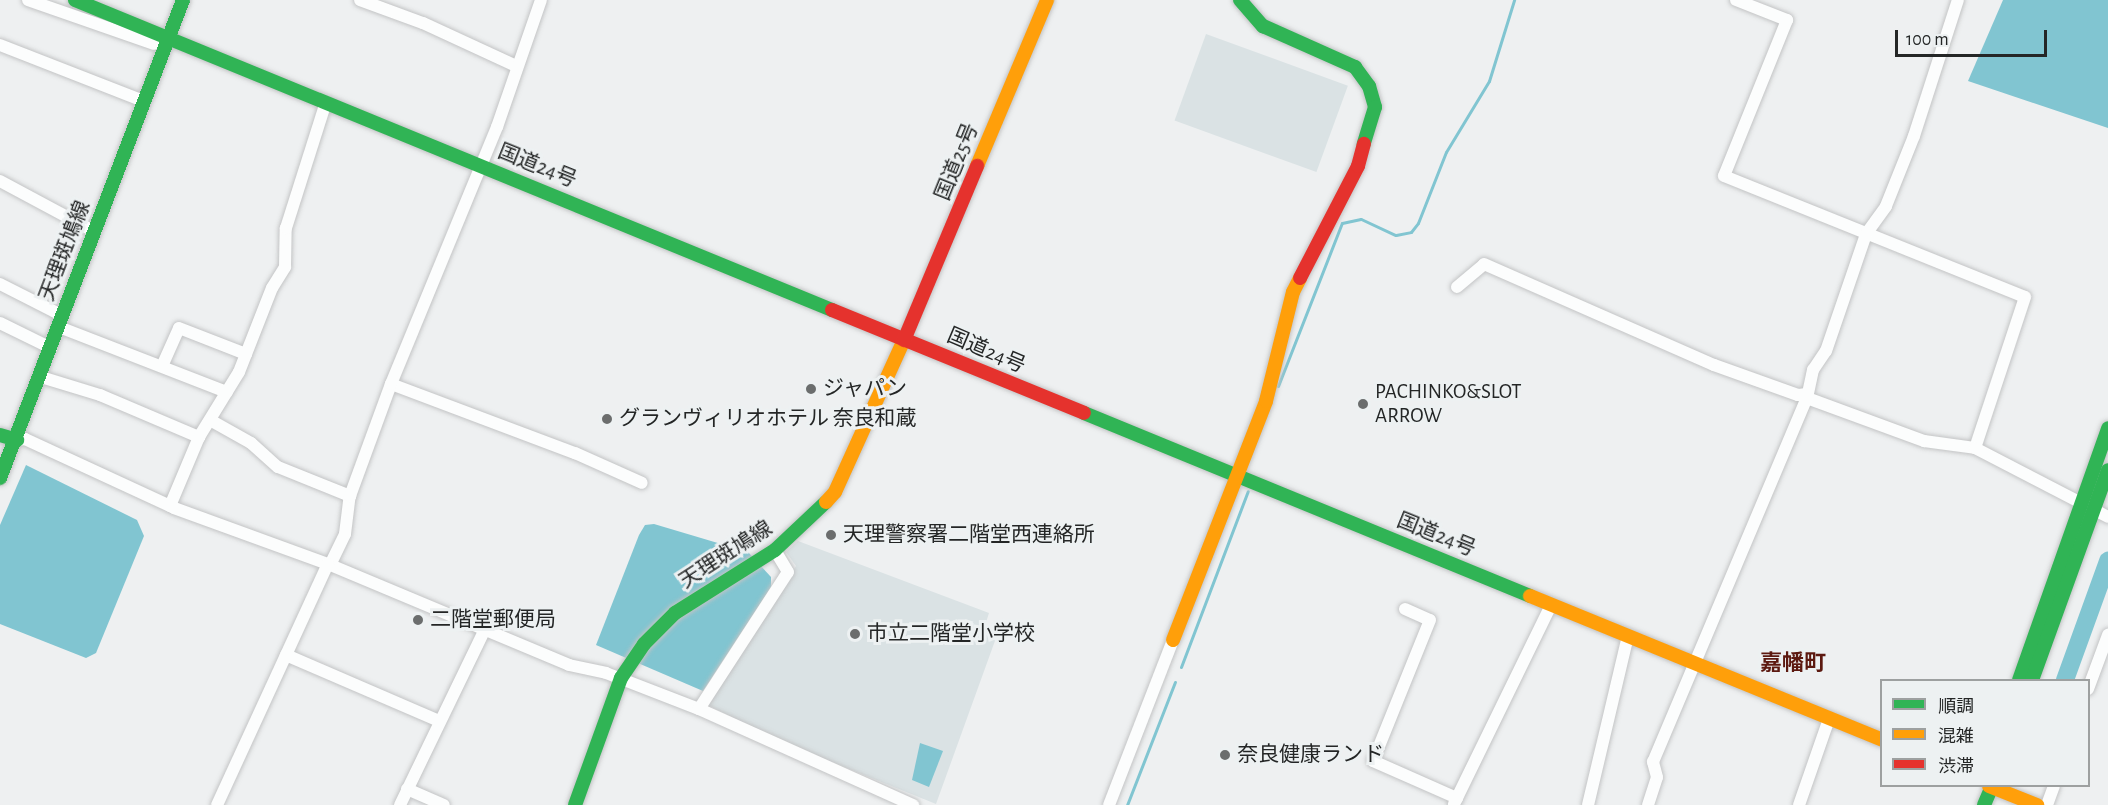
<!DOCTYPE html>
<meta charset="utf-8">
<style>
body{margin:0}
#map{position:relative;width:2108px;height:805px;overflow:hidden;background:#eef0f1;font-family:"Alegreya Sans","Noto Sans JP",sans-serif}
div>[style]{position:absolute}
.built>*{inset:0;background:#dae2e4;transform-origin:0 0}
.water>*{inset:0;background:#81c5d1}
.stream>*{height:3px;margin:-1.5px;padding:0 1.5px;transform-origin:1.5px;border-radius:1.5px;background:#81c5d1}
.river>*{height:18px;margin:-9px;padding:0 9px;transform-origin:9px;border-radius:9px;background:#81c5d1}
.roads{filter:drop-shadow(0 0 2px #c3c4c5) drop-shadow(0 0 2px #c3c4c5)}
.street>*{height:12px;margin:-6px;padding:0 6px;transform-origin:6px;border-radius:6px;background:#fcfdfd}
.fast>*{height:14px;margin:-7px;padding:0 7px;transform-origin:7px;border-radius:7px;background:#30b455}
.slow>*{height:14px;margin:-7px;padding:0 7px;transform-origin:7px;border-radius:7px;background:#ff9f0a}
.jam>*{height:14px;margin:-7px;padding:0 7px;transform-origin:7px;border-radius:7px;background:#e5322d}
.dots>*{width:16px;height:16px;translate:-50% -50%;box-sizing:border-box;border:3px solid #edf1f2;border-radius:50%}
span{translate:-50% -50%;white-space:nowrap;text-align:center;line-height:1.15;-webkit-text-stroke:6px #edf1f2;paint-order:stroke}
.street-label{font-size:21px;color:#242626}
.poi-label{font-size:21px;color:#242626}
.left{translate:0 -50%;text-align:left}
.neighbourhood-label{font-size:22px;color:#5c1910;font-weight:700}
.legend{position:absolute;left:1880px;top:679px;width:210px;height:108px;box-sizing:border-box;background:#edf1f2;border:2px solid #9da0a0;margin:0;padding:8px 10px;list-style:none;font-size:18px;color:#242626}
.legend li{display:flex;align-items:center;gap:12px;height:30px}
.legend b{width:30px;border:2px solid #9da0a0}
.scale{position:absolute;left:1895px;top:30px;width:152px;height:27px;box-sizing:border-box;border:3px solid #242626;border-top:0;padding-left:8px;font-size:18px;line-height:21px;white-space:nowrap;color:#242626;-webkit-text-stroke:4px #edf1f2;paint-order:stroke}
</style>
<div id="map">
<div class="built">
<div style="left:1206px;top:34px;width:151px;height:92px;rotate:20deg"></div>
<div style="clip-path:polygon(798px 541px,989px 613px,983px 632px,996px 638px,936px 804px,775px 739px,708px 705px,796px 566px,786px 552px)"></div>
</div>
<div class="water">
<div style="clip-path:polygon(2003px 0,2108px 0,2108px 128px,1968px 81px)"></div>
<div style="clip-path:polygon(26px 465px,137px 520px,144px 536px,96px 653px,86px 658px,0 624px,0 525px)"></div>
<div style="clip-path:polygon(654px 524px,748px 552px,771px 577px,771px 587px,703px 691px,596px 645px,639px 535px,645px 525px)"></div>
<div style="clip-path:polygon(920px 743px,943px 751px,929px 787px,912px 780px)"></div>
</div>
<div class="stream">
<div style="left:1278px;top:386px;width:175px;rotate:-68.6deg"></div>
<div style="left:1342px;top:223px;width:19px;rotate:-12deg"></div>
<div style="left:1361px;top:219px;width:38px;rotate:25deg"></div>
<div style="left:1396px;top:235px;width:15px;rotate:-11deg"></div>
<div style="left:1411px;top:232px;width:11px;rotate:-52deg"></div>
<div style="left:1418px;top:223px;width:76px;rotate:-68.5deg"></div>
<div style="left:1446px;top:152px;width:83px;rotate:-58.8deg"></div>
<div style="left:1489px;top:81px;width:85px;rotate:-72.8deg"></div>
<div style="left:1181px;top:667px;width:188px;rotate:-69.2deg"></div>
<div style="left:1127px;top:805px;width:132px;rotate:-68.7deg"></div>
</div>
<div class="river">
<div style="left:2065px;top:680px;width:127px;rotate:-70.1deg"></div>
</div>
<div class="roads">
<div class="street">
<div style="left:28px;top:0;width:133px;rotate:19.2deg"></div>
<div style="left:360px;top:0;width:67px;rotate:20.1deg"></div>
<div style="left:423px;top:23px;width:102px;rotate:24.8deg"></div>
<div style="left:1736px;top:0;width:55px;rotate:21.4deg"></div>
<div style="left:1787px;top:20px;width:168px;rotate:112deg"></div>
<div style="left:1724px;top:176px;width:324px;rotate:21.9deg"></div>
<div style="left:2025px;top:297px;width:159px;rotate:108.3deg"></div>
<div style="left:0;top:45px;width:155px;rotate:21.3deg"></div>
<div style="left:0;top:181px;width:108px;rotate:28.2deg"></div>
<div style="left:0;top:284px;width:71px;rotate:26.9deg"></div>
<div style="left:1457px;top:287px;width:35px;rotate:-40deg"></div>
<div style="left:1484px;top:264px;width:251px;rotate:23.7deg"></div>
<div style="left:1714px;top:365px;width:89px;rotate:19.7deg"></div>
<div style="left:1798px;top:395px;width:9px;rotate:-6deg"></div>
<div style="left:0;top:323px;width:57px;rotate:26.1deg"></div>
<div style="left:59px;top:327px;width:180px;rotate:21.2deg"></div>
<div style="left:163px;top:364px;width:39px;rotate:-66deg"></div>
<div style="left:179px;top:328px;width:72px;rotate:21.2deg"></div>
<div style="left:41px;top:377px;width:62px;rotate:17deg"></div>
<div style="left:100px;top:395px;width:108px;rotate:23deg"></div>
<div style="left:391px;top:384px;width:197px;rotate:20.6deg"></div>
<div style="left:575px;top:453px;width:73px;rotate:24.1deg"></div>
<div style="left:1807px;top:398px;width:125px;rotate:20.2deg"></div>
<div style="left:1924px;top:441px;width:51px;rotate:7.8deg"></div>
<div style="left:1975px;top:448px;width:150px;rotate:27.4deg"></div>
<div style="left:210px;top:420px;width:47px;rotate:29.3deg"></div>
<div style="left:251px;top:443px;width:36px;rotate:42deg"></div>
<div style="left:278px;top:467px;width:78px;rotate:21.9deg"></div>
<div style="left:17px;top:440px;width:8px;rotate:-7deg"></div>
<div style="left:25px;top:439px;width:164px;rotate:24.8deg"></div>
<div style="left:174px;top:508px;width:164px;rotate:20deg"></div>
<div style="left:328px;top:564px;width:261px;rotate:22.7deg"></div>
<div style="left:569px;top:665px;width:38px;rotate:12deg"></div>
<div style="left:606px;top:673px;width:100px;rotate:21.2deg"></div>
<div style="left:699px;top:709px;width:235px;rotate:24.2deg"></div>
<div style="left:170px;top:506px;width:75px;rotate:-67.2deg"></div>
<div style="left:199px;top:437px;width:76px;rotate:-58.4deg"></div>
<div style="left:239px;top:372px;width:90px;rotate:-68.6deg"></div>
<div style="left:272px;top:288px;width:25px;rotate:-58deg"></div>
<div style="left:285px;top:267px;width:39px;rotate:-89deg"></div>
<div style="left:286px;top:228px;width:132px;rotate:-72.4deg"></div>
<div style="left:330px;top:565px;width:34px;rotate:-64deg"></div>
<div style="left:345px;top:534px;width:38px;rotate:-83deg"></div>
<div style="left:350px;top:496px;width:119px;rotate:-69.9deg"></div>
<div style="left:391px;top:384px;width:278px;rotate:-67.6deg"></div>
<div style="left:497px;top:127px;width:134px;rotate:-70.9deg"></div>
<div style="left:1405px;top:609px;width:27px;rotate:24deg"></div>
<div style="left:1430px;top:620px;width:152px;rotate:112deg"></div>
<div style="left:1373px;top:761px;width:92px;rotate:23.8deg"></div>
<div style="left:286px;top:655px;width:167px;rotate:23.3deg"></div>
<div style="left:2088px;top:689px;width:58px;rotate:-69.7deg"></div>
<div style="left:699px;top:709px;width:163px;rotate:-57deg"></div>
<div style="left:788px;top:572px;width:26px;rotate:-121deg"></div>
<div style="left:407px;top:789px;width:40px;rotate:23.4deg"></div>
<div style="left:1454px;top:804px;width:221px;rotate:-64deg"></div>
<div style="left:217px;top:805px;width:265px;rotate:-65.3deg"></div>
<div style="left:400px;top:805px;width:195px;rotate:-64.2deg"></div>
<div style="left:1109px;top:805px;width:177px;rotate:-68.8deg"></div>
<div style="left:1588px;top:805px;width:174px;rotate:-76.7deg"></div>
<div style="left:1648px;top:805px;width:29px;rotate:-72deg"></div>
<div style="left:1657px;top:777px;width:16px;rotate:-105deg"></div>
<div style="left:1653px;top:762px;width:395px;rotate:-67.1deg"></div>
<div style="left:1807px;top:398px;width:29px;rotate:-78deg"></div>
<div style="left:1813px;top:370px;width:23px;rotate:-56deg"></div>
<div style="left:1826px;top:351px;width:124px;rotate:-71.1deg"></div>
<div style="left:1866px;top:234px;width:34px;rotate:-54deg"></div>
<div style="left:1886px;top:206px;width:75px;rotate:-68.2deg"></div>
<div style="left:1914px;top:136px;width:143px;rotate:-72.1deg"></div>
<div style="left:1799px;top:805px;width:91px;rotate:-70.8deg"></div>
<div style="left:2047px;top:805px;width:20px;rotate:-70deg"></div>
</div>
<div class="fast">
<div style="left:75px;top:0;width:818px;rotate:22.27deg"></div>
<div style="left:1240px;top:0;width:35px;rotate:49deg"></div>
<div style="left:1263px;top:26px;width:101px;rotate:24deg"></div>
<div style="left:1355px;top:67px;width:24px;rotate:54deg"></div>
<div style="left:1369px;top:86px;width:22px;rotate:74deg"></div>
<div style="left:1375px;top:107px;width:39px;rotate:107deg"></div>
<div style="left:1084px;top:413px;width:482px;rotate:22.3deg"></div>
<div style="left:0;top:435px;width:18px;rotate:16deg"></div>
<div style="left:0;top:478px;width:512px;rotate:-69.05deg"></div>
<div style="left:2019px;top:680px;width:267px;rotate:-70.5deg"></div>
<div style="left:2032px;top:680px;width:223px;rotate:-70.1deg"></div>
<div style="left:575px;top:805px;width:135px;rotate:-70.1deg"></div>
<div style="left:621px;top:678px;width:41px;rotate:-55.9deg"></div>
<div style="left:644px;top:644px;width:44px;rotate:-45deg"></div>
<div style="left:675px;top:613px;width:118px;rotate:-32.2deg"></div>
<div style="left:775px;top:550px;width:70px;rotate:-43.3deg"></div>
<div style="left:1984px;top:805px;width:21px;rotate:-67deg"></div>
</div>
<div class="slow">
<div style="left:977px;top:166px;width:180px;rotate:-67.1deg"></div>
<div style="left:826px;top:502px;width:13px;rotate:-48deg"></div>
<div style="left:835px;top:492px;width:167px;rotate:-65.6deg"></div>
<div style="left:1530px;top:596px;width:380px;rotate:22.2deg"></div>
<div style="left:1173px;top:640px;width:256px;rotate:-68.7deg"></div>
<div style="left:1266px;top:401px;width:112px;rotate:-76.1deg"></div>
<div style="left:1293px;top:292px;width:16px;rotate:-63deg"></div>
<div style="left:1989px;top:786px;width:52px;rotate:21.6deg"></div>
</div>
<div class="jam">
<div style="left:1300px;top:278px;width:126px;rotate:-62.6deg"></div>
<div style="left:1358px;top:166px;width:23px;rotate:-75deg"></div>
<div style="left:832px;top:310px;width:272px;rotate:22.2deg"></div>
<div style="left:904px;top:340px;width:189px;rotate:-67.2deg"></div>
</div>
</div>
<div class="dots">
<div style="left:811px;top:389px;background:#6b6d6d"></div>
<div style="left:1363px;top:404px;background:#6b6d6d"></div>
<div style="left:607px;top:419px;background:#6b6d6d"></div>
<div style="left:831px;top:535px;background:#6b6d6d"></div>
<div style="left:418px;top:620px;background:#6b6d6d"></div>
<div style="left:855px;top:634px;background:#6b6d6d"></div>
<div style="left:1225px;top:755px;background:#6b6d6d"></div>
</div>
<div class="street-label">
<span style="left:957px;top:162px;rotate:-68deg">国道25号</span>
<span style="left:537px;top:166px;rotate:22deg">国道24号</span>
<span style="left:65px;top:251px;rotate:-69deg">天理斑鳩線</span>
<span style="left:986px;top:351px;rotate:23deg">国道24号</span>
<span style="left:1436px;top:535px;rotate:22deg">国道24号</span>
<span style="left:726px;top:555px;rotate:-33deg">天理斑鳩線</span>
</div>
<div class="poi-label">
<span class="left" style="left:823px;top:389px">ジャパン</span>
<span class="left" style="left:1375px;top:404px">PACHINKO&amp;SLOT<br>ARROW</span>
<span class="left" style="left:619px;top:419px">グランヴィリオホテル 奈良和蔵</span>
<span class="left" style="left:843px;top:535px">天理警察署二階堂西連絡所</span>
<span class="left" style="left:430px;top:620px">二階堂郵便局</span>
<span class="left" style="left:867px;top:634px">市立二階堂小学校</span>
<span class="left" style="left:1237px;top:755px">奈良健康ランド</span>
</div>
<div class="neighbourhood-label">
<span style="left:1793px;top:664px">嘉幡町</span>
</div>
<ul class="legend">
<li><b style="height:8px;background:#30b455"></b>順調</li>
<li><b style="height:8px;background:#ff9f0a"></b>混雑</li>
<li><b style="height:8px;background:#e5322d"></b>渋滞</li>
</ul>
<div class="scale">100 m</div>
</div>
